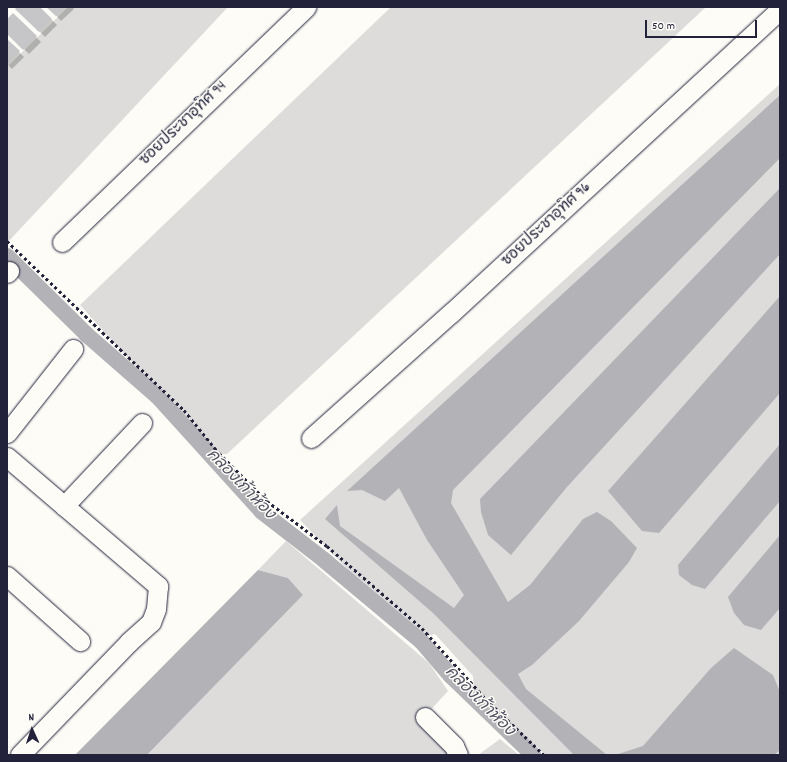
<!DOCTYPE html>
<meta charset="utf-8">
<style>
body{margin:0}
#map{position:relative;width:787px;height:762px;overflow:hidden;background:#fdfcf7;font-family:Dekko,"Playpen Sans Thai",sans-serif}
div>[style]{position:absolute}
.green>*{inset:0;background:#dddcdb}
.water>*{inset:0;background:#b2b2b7}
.shadow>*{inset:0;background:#0003}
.canal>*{height:16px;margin:-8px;padding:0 8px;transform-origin:8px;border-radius:8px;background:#b2b2b7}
.building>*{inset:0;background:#c6c6c8}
.path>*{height:2.5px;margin-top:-1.25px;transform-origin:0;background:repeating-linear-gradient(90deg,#22223b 0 3px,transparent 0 6px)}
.roads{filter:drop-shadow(0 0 1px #22223b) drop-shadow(0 0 1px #22223b)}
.minor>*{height:19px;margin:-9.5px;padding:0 9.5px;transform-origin:9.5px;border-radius:9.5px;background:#fdfcf7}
span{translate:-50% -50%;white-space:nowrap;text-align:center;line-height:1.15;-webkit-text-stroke:3px #fdfcf7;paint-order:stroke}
.street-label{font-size:15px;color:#22223b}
.water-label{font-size:16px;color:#545466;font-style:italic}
.frame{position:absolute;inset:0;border:8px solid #22223b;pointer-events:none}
.north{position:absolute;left:12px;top:710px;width:40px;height:40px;-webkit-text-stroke:3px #fdfcf7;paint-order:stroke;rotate:357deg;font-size:11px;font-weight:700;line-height:16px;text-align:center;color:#22223b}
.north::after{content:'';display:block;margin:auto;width:14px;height:18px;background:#22223b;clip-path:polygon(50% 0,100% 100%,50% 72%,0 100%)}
.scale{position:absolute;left:645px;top:20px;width:112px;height:18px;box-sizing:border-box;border:2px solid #22223b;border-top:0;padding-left:5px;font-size:12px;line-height:14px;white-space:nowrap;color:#22223b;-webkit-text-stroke:3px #fdfcf7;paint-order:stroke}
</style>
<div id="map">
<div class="green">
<div style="clip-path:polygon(68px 7px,228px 7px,7px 243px,7px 67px)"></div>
<div style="clip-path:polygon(391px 7px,706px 7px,227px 454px,215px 454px,80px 305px)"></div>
<div style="clip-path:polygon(780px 84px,780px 755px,546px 755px,474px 691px,473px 676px,435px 634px,425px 637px,356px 578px,300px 520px)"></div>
<div style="clip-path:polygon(286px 541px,429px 663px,448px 691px,418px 724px,457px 755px,147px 755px,303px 595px,288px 578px,258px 570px)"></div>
<div style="clip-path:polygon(500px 739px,519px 755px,478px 755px)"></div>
</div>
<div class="water">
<div style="clip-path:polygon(780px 95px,780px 158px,453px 490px,451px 503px,508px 602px,530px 585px,583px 519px,597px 512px,611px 521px,637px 548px,629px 562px,579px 621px,532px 665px,518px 674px,526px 689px,607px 755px,574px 755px,433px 613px,325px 519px,337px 505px,340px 526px,454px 608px,464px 595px,427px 540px,399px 488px,385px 501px,362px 490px,347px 491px)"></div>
<div style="clip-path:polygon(780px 188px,780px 254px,567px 487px,511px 555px,488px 535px,481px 512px,480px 499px)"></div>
<div style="clip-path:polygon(780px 296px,780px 393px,659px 533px,642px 531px,608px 491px)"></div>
<div style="clip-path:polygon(780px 444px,780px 501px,705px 589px,692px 585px,679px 575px,678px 565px)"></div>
<div style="clip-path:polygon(780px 535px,780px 608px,761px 630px,744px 625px,734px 613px,728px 597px)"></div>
<div style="clip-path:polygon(258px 570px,288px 578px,303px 595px,147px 755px,75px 755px)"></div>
<div style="clip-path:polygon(734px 648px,773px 675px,780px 692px,780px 750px,774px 755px,615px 755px,643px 746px,711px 668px)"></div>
</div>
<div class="shadow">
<div style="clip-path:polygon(19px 7px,39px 7px,57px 25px,45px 37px,17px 9px)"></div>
<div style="clip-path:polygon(48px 7px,72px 7px,74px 9px,61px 21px)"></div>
<div style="clip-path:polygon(13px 14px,41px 42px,29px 54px,7px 32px,7px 20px)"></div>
<div style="clip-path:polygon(7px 40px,24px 57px,12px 69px,7px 64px)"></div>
</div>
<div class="canal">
<div style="left:7px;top:256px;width:112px;rotate:44.6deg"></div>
<div style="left:87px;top:335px;width:93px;rotate:41.1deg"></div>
<div style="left:157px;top:396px;width:156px;rotate:47.8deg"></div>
<div style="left:262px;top:512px;width:78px;rotate:37.7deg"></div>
<div style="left:324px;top:560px;width:126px;rotate:39.9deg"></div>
<div style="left:421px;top:641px;width:46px;rotate:49.4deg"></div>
<div style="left:451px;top:676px;width:114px;rotate:43.9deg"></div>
</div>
<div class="building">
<div style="clip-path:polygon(17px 7px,40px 7px,52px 19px,39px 32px,15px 9px)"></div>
<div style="clip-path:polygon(46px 7px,65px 7px,56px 16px)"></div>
<div style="clip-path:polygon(13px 13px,37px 36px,23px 50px,7px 34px,7px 19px)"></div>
<div style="clip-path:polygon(7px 39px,20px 51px,7px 64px)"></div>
</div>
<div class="path">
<div style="left:7px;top:241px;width:245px;rotate:43.7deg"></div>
<div style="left:184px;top:410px;width:55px;rotate:50.9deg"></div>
<div style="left:219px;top:453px;width:68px;rotate:45deg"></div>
<div style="left:267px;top:501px;width:75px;rotate:36.9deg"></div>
<div style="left:327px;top:546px;width:125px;rotate:40.8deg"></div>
<div style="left:422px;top:628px;width:96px;rotate:48deg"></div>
<div style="left:486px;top:699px;width:81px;rotate:44deg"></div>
</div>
<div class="roads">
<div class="minor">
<div style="left:62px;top:242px;width:339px;rotate:-43.9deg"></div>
<div style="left:7px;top:273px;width:3px;rotate:-45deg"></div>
<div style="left:7px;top:433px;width:107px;rotate:-51.8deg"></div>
<div style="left:311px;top:438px;width:188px;rotate:-41.8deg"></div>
<div style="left:451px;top:313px;width:448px;rotate:-42.7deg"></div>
<div style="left:7px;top:457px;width:199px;rotate:40.5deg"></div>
<div style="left:158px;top:586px;width:23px;rotate:95deg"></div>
<div style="left:156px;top:609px;width:14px;rotate:111deg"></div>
<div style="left:151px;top:622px;width:30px;rotate:138deg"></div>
<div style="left:129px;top:642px;width:157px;rotate:134deg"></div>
<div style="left:64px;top:506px;width:114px;rotate:-46.8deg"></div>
<div style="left:7px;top:576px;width:98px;rotate:41.7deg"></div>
<div style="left:425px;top:717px;width:41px;rotate:45deg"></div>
<div style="left:454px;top:746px;width:10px;rotate:66deg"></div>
</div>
</div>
<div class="street-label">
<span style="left:184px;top:124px;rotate:-44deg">ซอยประชาอุทิศ 94</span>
<span style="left:547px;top:225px;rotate:-43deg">ซอยประชาอุทิศ 96</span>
</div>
<div class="water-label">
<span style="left:240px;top:485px;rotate:46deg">คลองเก้าห้อง</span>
<span style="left:479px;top:702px;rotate:45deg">คลองเก้าห้อง</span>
</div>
<div class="frame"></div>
<div class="north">N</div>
<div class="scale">50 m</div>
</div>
